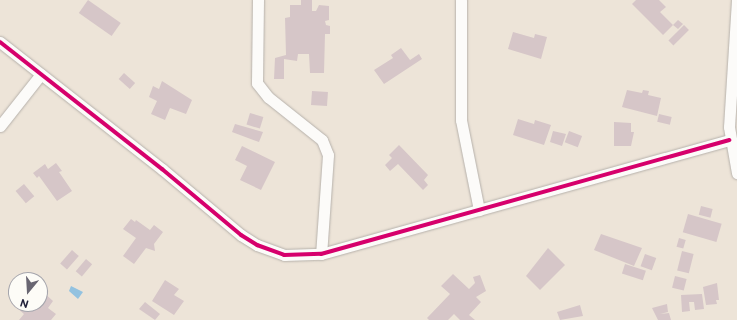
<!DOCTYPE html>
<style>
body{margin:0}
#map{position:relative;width:737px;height:320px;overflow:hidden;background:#ede4d8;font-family:"Balsamiq Sans",sans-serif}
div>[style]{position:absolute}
.water>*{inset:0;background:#93c2e0}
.building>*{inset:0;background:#d6c6c8;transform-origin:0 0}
.roads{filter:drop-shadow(0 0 1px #b6b1ab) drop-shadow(0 0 1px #b6b1ab)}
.minor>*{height:11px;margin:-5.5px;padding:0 5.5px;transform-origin:5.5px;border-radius:5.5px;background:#fcfbf9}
.cycleway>*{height:4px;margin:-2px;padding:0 2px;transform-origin:2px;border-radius:2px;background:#d6006c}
span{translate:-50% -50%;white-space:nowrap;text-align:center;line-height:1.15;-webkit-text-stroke:4px #fdfcf7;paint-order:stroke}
.north{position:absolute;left:8px;top:272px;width:40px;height:40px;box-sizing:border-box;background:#fdfcf7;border:1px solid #a5a5ac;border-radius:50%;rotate:198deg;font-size:11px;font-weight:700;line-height:16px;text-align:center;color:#22223b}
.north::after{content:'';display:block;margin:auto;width:14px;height:18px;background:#696672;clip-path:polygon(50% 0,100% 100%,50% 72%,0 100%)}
</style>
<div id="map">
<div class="water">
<div style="clip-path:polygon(71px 286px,83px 292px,78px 299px,69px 291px)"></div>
</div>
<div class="building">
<div style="left:88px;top:0;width:40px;height:16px;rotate:35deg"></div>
<div style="clip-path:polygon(301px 0,312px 0,312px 11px,316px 11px,319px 5px,329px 6px,329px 20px,325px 21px,326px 25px,330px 26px,330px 34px,325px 34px,324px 73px,310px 73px,309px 54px,298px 54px,297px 61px,284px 59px,284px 79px,274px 79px,275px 58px,286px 55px,285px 18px,290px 17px,290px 5px,301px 5px)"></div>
<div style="clip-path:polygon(636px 0,659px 0,666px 7px,660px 12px,673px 25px,663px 35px,632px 4px)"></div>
<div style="clip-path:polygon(678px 20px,683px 24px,678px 29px,673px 25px)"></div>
<div style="left:684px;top:25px;width:7px;height:22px;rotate:45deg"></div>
<div style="clip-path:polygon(513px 32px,534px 38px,535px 34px,547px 37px,541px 59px,508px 49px)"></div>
<div style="clip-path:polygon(401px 48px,410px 60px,419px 54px,422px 59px,384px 84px,374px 70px,393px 58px,391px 55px)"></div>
<div style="left:124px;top:73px;width:15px;height:8px;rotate:42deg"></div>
<div style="clip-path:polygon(162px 81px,192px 100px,186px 114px,170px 108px,165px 120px,151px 114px,157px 101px,149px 97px,153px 86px,159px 89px)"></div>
<div style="clip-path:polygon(627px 90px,642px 93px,643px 90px,649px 91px,648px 95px,661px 98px,657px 116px,622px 107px)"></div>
<div style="left:312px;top:91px;width:16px;height:14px;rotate:4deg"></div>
<div style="left:250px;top:113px;width:14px;height:12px;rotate:17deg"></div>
<div style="left:659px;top:114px;width:13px;height:8px;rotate:13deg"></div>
<div style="clip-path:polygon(518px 119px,534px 124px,535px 120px,551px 125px,544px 145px,513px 135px)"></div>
<div style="clip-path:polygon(614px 122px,631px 123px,631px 132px,634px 132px,631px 146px,614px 146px)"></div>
<div style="clip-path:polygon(235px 124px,263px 132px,259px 142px,232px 132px)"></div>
<div style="clip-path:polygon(553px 131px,566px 134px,562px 146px,550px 142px)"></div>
<div style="left:569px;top:131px;width:14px;height:12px;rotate:21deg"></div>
<div style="clip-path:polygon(399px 145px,428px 175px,424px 180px,428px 185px,423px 190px,398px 164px,390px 171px,385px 165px,392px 158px,389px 155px)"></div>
<div style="clip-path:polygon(242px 146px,275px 162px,261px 190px,240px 180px,247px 166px,235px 160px)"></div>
<div style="clip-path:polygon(56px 163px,62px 171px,59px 172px,72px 191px,57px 201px,39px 176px,37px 178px,33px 173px,45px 164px,48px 169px)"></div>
<div style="left:24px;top:184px;width:16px;height:11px;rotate:50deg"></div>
<div style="left:701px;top:206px;width:12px;height:9px;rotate:14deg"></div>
<div style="left:688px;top:214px;width:35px;height:19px;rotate:16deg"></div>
<div style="clip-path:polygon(131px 219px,135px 222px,136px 220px,150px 230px,154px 225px,163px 232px,154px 244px,155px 251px,146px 248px,134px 264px,123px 256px,136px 238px,123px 229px)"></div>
<div style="clip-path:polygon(601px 234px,642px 248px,634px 266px,594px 250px)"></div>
<div style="left:679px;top:238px;width:7px;height:9px;rotate:16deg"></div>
<div style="clip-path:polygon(548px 248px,565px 265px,540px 290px,526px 276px)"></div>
<div style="left:72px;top:250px;width:9px;height:18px;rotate:41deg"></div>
<div style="left:682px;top:251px;width:12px;height:20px;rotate:14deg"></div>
<div style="left:645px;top:254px;width:12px;height:13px;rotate:20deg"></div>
<div style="left:86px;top:259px;width:8px;height:16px;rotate:40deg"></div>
<div style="left:625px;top:264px;width:22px;height:10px;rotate:18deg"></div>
<div style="clip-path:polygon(453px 274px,469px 289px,475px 283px,473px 277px,480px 275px,486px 291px,476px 297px,481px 302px,469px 315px,475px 320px,460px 320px,454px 314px,448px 320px,429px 320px,427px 318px,450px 294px,441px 286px)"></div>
<div style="left:675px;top:276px;width:12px;height:12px;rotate:14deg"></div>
<div style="clip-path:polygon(165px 280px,179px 289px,174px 295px,184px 301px,174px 315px,152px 301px)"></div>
<div style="clip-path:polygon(717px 283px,719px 300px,716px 300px,717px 304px,706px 305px,703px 287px)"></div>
<div style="clip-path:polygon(43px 292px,53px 301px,48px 308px,56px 314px,51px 320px,19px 320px,24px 314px,11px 303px,16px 296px,16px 304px,40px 304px,40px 296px)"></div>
<div style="clip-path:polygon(702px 294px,704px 309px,695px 310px,694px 302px,689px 302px,690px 311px,682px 312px,681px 295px)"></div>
<div style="clip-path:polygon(145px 302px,160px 314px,155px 320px,139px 309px)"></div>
<div style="clip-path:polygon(667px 304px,668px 312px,660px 314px,669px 313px,671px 320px,658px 320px,652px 308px)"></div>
<div style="clip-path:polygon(580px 305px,583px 316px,560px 320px,557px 312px)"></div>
</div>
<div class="roads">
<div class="minor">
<div style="left:258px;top:0;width:83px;rotate:90.7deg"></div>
<div style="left:257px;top:83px;width:18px;rotate:52deg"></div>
<div style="left:268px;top:97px;width:69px;rotate:38.5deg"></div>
<div style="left:322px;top:140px;width:16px;rotate:68deg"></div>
<div style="left:328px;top:155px;width:99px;rotate:94deg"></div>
<div style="left:461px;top:0;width:120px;rotate:90deg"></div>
<div style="left:461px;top:120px;width:92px;rotate:78.7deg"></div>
<div style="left:737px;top:0;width:127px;rotate:93.6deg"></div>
<div style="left:729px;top:127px;width:47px;rotate:80.1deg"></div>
<div style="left:0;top:42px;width:206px;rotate:38.1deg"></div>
<div style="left:162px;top:169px;width:103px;rotate:39.9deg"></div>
<div style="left:241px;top:235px;width:19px;rotate:32deg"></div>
<div style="left:257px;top:245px;width:29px;rotate:20deg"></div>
<div style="left:284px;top:255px;width:37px;rotate:-2deg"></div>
<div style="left:321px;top:254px;width:424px;rotate:-15.6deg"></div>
<div style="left:0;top:126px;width:66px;rotate:-51.7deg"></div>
</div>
</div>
<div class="cycleway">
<div style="left:0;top:42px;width:206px;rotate:38.1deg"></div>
<div style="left:162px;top:169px;width:103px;rotate:39.9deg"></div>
<div style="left:241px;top:235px;width:19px;rotate:32deg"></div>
<div style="left:257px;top:245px;width:29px;rotate:20deg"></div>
<div style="left:284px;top:255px;width:37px;rotate:-2deg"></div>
<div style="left:321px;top:254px;width:424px;rotate:-15.6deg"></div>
</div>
<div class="north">N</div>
</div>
